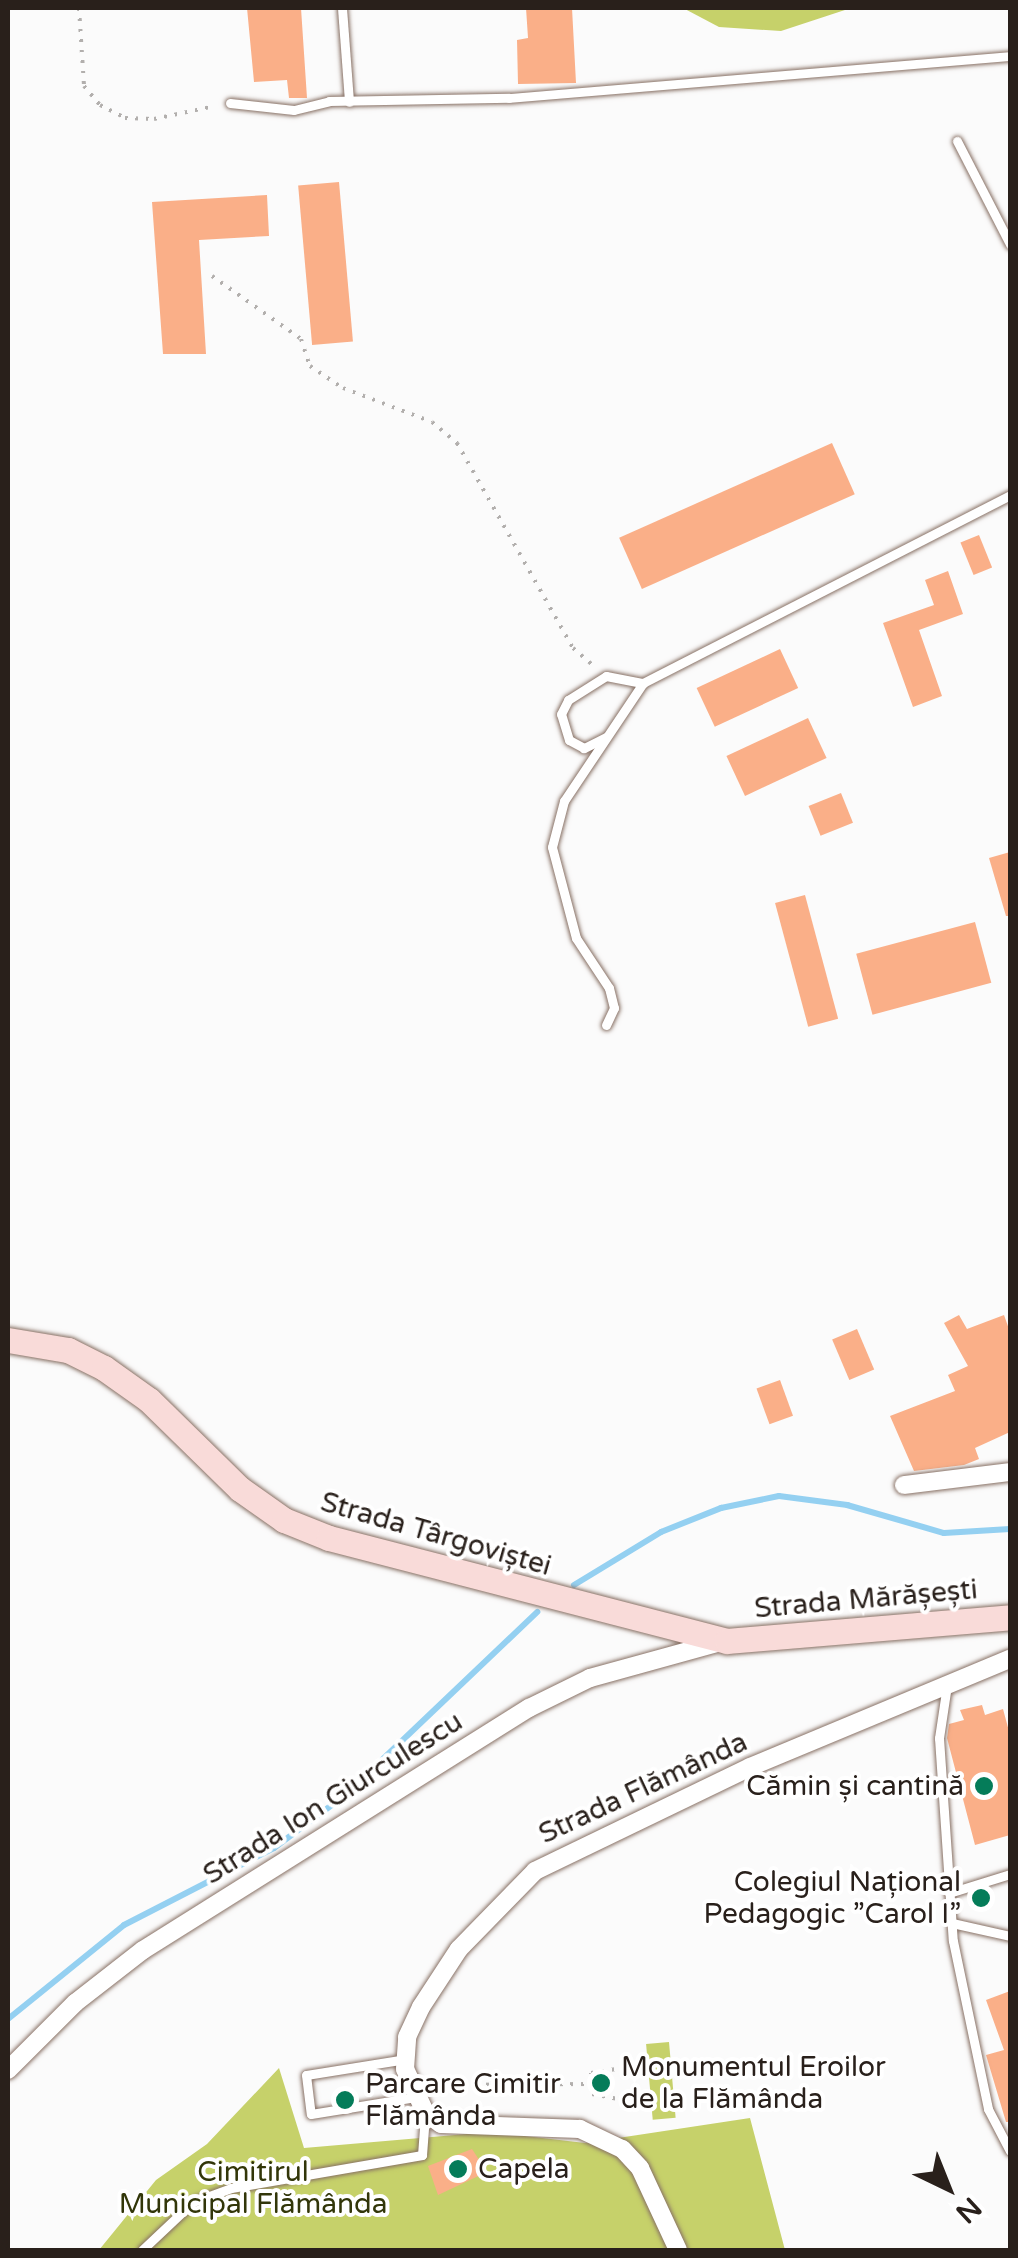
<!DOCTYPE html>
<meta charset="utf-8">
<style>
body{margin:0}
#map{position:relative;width:1018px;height:2258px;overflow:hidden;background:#fbfbfb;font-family:"Varela Round",sans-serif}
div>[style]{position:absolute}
.green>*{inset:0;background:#c6d16a;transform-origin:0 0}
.stream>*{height:6px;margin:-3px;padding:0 3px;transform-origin:3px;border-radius:3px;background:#94d0f1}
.building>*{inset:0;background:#faaf88;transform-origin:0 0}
.path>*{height:4px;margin-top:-2px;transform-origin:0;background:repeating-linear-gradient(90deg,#b2afad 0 2.5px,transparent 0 10.5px)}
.roads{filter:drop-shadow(0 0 2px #887165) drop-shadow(0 0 2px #887165)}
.lane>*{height:9px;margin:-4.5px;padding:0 4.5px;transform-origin:4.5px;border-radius:4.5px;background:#fff}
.street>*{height:18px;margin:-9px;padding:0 9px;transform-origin:9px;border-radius:9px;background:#fff}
.secondary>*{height:25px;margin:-12.5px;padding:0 12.5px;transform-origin:12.5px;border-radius:12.5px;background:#f9dbd9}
.dots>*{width:28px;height:28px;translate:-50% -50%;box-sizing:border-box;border:5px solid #fff;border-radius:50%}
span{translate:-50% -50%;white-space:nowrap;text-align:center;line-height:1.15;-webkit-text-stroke:8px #fff;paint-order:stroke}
.street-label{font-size:28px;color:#29201b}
.poi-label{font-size:28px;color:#29201b}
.right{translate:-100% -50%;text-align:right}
.left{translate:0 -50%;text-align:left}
.park-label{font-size:28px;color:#323609}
.frame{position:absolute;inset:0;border:10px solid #29201b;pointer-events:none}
.north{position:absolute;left:898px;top:2138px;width:100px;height:100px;-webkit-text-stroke:8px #fff;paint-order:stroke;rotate:137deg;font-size:28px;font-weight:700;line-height:40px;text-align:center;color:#29201b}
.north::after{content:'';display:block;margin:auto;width:35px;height:45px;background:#29201b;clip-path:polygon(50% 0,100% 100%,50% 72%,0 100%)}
</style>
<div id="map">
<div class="green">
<div style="clip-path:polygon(683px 8px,851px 8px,781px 31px,719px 27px)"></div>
<div style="left:669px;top:2042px;width:76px;height:23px;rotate:85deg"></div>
<div style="clip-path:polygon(279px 2068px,304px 2148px,490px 2132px,585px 2143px,750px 2118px,785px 2250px,99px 2250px,156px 2180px,207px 2144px)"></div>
</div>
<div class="stream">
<div style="left:574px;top:1585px;width:102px;rotate:-31.3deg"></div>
<div style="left:661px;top:1532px;width:65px;rotate:-21.8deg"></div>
<div style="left:721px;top:1508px;width:59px;rotate:-11.7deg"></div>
<div style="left:779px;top:1496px;width:69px;rotate:7.5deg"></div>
<div style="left:847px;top:1505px;width:101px;rotate:16.1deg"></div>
<div style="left:944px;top:1533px;width:66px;rotate:-3.5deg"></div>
<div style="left:8px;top:2019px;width:149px;rotate:-39deg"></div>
<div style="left:124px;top:1925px;width:169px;rotate:-27.2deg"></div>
<div style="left:274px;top:1848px;width:87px;rotate:-36.6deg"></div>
<div style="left:344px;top:1796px;width:267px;rotate:-43.6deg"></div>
</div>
<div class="building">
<div style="clip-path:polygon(247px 8px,301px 8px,307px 98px,289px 98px,287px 80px,254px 82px)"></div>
<div style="clip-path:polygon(526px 8px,572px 8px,576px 83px,518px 84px,517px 40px,528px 38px)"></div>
<div style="left:339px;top:182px;width:160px;height:41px;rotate:85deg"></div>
<div style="clip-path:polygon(267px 195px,269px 236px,199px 240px,206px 354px,163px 354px,152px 202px)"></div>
<div style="left:832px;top:443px;width:56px;height:233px;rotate:66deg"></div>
<div style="left:979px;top:535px;width:35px;height:20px;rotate:68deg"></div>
<div style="clip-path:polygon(948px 571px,963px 614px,919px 630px,942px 696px,913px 707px,883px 623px,934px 605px,925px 580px)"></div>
<div style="left:780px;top:649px;width:43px;height:92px;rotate:65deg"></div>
<div style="left:808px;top:718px;width:44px;height:90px;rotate:65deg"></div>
<div style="left:841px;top:793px;width:32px;height:35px;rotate:68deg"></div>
<div style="clip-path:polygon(1010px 852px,1010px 916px,1006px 916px,989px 858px)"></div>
<div style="left:805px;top:895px;width:128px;height:31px;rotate:75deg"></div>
<div style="left:975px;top:922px;width:63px;height:123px;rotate:75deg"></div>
<div style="clip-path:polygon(959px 1315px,967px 1329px,1004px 1315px,1010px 1332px,1010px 1432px,975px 1448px,979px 1459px,964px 1465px,914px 1471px,890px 1416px,955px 1391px,948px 1375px,968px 1366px,944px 1323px)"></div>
<div style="left:857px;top:1329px;width:44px;height:27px;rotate:67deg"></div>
<div style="left:780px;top:1380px;width:38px;height:25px;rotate:70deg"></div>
<div style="clip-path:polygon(982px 1705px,985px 1715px,1003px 1709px,1010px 1735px,1010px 1835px,975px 1845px,947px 1738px,949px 1724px,964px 1720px,960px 1710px)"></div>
<div style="clip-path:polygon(1010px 1991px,1010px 2122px,1006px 2122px,986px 2055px,1004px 2050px,986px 2000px)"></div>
<div style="clip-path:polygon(472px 2149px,487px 2172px,438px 2195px,428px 2166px)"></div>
</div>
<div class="path">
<div style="left:79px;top:8px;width:78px;rotate:86.3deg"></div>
<div style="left:84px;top:86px;width:25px;rotate:50deg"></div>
<div style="left:100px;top:105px;width:28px;rotate:27deg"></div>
<div style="left:125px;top:118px;width:29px;rotate:2deg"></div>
<div style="left:154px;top:119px;width:62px;rotate:-12deg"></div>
<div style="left:212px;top:276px;width:109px;rotate:35.3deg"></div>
<div style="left:301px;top:339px;width:28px;rotate:72deg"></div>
<div style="left:310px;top:366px;width:40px;rotate:34deg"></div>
<div style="left:343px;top:388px;width:95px;rotate:20.9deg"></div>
<div style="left:432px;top:422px;width:33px;rotate:40deg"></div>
<div style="left:457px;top:443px;width:236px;rotate:60.5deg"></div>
<div style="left:573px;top:648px;width:29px;rotate:41deg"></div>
<div style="left:591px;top:2084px;width:10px;rotate:84deg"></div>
<div style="left:592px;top:2094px;width:53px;rotate:10.9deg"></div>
<div style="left:434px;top:2085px;width:157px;rotate:-0.4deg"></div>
<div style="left:591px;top:2084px;width:11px;rotate:-90deg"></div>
<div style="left:591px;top:2073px;width:51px;rotate:-9.1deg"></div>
</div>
<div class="roads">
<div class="lane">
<div style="left:342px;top:8px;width:94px;rotate:85.7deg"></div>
<div style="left:230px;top:103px;width:64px;rotate:6.2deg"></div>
<div style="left:294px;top:110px;width:36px;rotate:-14deg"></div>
<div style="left:329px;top:101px;width:180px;rotate:-1deg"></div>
<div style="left:509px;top:98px;width:503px;rotate:-4.79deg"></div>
<div style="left:957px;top:141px;width:116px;rotate:62.8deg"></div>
<div style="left:606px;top:737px;width:25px;rotate:153deg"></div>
<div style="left:584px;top:748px;width:17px;rotate:-152deg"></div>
<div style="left:569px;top:740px;width:27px;rotate:-107deg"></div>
<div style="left:561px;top:714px;width:16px;rotate:-63deg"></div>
<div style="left:568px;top:700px;width:45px;rotate:-32.3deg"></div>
<div style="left:606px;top:676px;width:38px;rotate:11deg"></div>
<div style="left:606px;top:1025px;width:19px;rotate:-65deg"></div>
<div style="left:614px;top:1008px;width:21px;rotate:-104deg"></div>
<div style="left:609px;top:988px;width:60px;rotate:-123.4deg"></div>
<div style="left:576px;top:938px;width:94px;rotate:-104.8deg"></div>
<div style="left:552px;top:847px;width:48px;rotate:-75.4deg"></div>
<div style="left:564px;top:801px;width:142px;rotate:-56.2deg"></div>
<div style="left:643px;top:683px;width:412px;rotate:-27.1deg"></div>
<div style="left:947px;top:1685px;width:54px;rotate:98.6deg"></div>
<div style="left:939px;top:1738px;width:203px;rotate:86.1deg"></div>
<div style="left:953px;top:1941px;width:172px;rotate:78.2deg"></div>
<div style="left:988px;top:2109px;width:47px;rotate:62.4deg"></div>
<div style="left:949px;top:1893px;width:64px;rotate:-17.3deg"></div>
<div style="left:952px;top:1923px;width:59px;rotate:12.6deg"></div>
<div style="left:406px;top:2059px;width:101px;rotate:170.9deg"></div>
<div style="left:306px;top:2075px;width:39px;rotate:83deg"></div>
<div style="left:311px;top:2114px;width:106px;rotate:-9.2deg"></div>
<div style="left:142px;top:2250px;width:70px;rotate:-43.3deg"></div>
<div style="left:193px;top:2202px;width:40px;rotate:-20.2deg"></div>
<div style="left:231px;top:2188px;width:194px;rotate:-9.8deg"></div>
<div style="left:422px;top:2155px;width:40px;rotate:-85.7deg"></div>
</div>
<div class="street">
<div style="left:904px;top:1485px;width:107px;rotate:-7deg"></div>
<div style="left:8px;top:2070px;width:95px;rotate:-45deg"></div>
<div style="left:75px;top:2003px;width:86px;rotate:-37.9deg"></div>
<div style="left:143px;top:1950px;width:456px;rotate:-32.1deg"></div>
<div style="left:529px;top:1708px;width:68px;rotate:-26.2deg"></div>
<div style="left:590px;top:1678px;width:136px;rotate:-15.4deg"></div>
<div style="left:678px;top:2250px;width:90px;rotate:-114.9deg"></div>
<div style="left:640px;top:2168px;width:26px;rotate:-133deg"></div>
<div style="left:622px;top:2149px;width:47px;rotate:-154.5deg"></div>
<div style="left:580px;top:2129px;width:139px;rotate:-177.9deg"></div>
<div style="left:441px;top:2124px;width:20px;rotate:-143deg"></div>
<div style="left:425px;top:2112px;width:47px;rotate:-114.9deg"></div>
<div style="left:405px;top:2069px;width:32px;rotate:-86deg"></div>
<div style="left:407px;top:2037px;width:33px;rotate:-65deg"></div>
<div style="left:421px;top:2007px;width:69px;rotate:-56.8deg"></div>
<div style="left:459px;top:1949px;width:109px;rotate:-45.7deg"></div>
<div style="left:535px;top:1871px;width:239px;rotate:-25.8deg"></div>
<div style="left:750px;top:1767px;width:282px;rotate:-22.6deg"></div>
</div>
<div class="secondary">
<div style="left:8px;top:1340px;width:61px;rotate:9.5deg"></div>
<div style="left:68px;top:1350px;width:40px;rotate:26.6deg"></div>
<div style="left:104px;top:1368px;width:55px;rotate:35.4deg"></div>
<div style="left:149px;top:1400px;width:127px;rotate:44.4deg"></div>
<div style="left:240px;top:1489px;width:54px;rotate:35.2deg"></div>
<div style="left:284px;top:1520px;width:48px;rotate:21.8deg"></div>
<div style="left:329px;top:1538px;width:411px;rotate:14.5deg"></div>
<div style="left:727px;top:1641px;width:284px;rotate:-4.8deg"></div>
</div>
</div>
<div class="dots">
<div style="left:984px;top:1786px;background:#057c59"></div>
<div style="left:981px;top:1898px;background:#057c59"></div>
<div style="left:601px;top:2083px;background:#057c59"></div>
<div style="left:345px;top:2100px;background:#057c59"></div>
<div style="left:458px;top:2169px;background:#057c59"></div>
</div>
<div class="street-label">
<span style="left:436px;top:1534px;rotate:16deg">Strada Târgoviștei</span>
<span style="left:866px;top:1599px;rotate:-5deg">Strada Mărășești</span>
<span style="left:643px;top:1788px;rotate:-25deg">Strada Flămânda</span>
<span style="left:333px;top:1798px;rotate:-32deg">Strada Ion Giurculescu</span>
</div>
<div class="poi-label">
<span class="right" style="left:964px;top:1786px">Cămin și cantină</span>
<span class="right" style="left:961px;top:1898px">Colegiul Național<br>Pedagogic ”Carol I”</span>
<span class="left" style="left:621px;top:2083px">Monumentul Eroilor<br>de la Flămânda</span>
<span class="left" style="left:365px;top:2100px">Parcare Cimitir<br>Flămânda</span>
<span class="left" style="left:478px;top:2169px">Capela</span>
</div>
<div class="park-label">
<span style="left:253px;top:2188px">Cimitirul<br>Municipal Flămânda</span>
</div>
<div class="frame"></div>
<div class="north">N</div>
</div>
